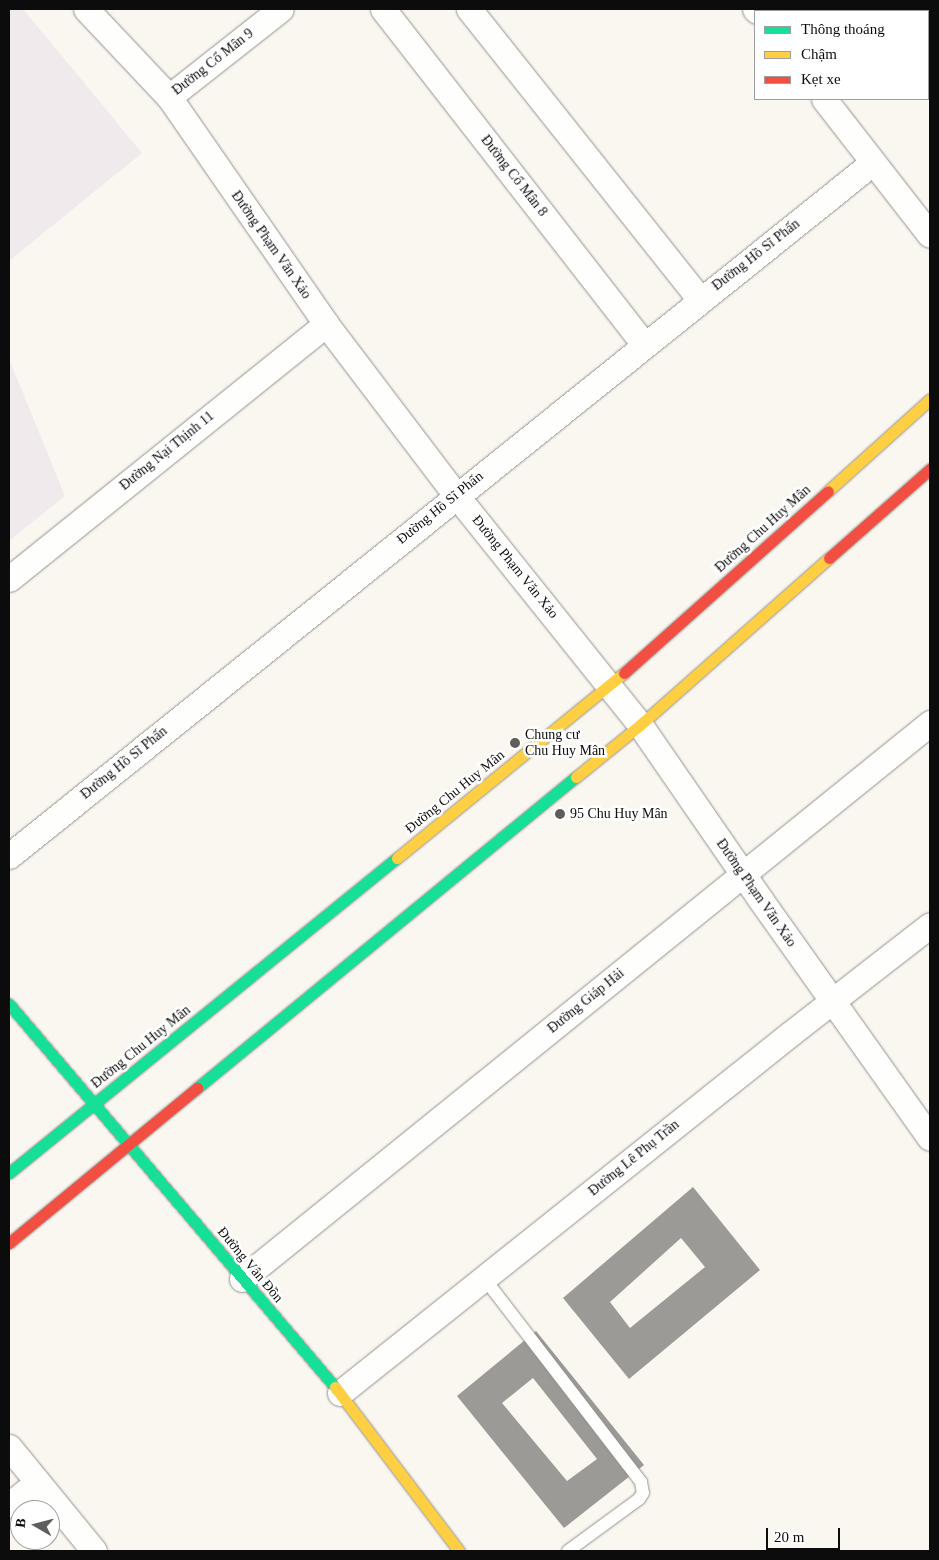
<!DOCTYPE html>
<meta charset="utf-8">
<style>
body{margin:0}
#map{position:relative;width:939px;height:1560px;overflow:hidden;background:#faf7f0;font-family:"Times New Roman",serif}
div>[style]{position:absolute}
.industrial>*{inset:0;background:#f0eaed}
.building>*{inset:0;background:#9c9a96}
.roads{filter:drop-shadow(0 0 1px #93928f) drop-shadow(0 0 1px #93928f)}
.lane>*{height:12px;margin:-6px;padding:0 6px;transform-origin:6px;border-radius:6px;background:#fefefd}
.street>*{height:25px;margin:-12.5px;padding:0 12.5px;transform-origin:12.5px;border-radius:12.5px;background:#fefefd}
.fast>*{height:11px;margin:-5.5px;padding:0 5.5px;transform-origin:5.5px;border-radius:5.5px;background:#16e098}
.slow>*{height:11px;margin:-5.5px;padding:0 5.5px;transform-origin:5.5px;border-radius:5.5px;background:#ffcf43}
.jam>*{height:11px;margin:-5.5px;padding:0 5.5px;transform-origin:5.5px;border-radius:5.5px;background:#f24e42}
.dots>*{width:14px;height:14px;translate:-50% -50%;box-sizing:border-box;border:2px solid #fff;border-radius:50%}
span{translate:-50% -50%;white-space:nowrap;text-align:center;line-height:1.15;-webkit-text-stroke:5px #fff;paint-order:stroke}
.street-label{font-size:14px;color:#0c0c0c}
.poi-label{font-size:14px;color:#0c0c0c}
.left{translate:0 -50%;text-align:left}
.frame{position:absolute;inset:0;border:10px solid #0c0c0c;pointer-events:none}
.legend{position:absolute;left:754px;top:10px;width:175px;height:90px;box-sizing:border-box;background:#fff;border:1px solid #9e9e9e;margin:0;padding:6px 9px;list-style:none;font-size:15px;color:#0c0c0c}
.legend li{display:flex;align-items:center;gap:10px;height:25px}
.legend b{width:25px;border:1px solid #9e9e9e}
.north{position:absolute;left:10px;top:1500px;width:50px;height:50px;box-sizing:border-box;background:#fff;border:1px solid #9e9e9e;border-radius:50%;rotate:278deg;font-size:14px;font-weight:700;line-height:20px;text-align:center;color:#0c0c0c}
.north::after{content:'';display:block;margin:auto;width:18px;height:22px;background:#5f5e5c;clip-path:polygon(50% 0,100% 100%,50% 72%,0 100%)}
.scale{position:absolute;left:766px;top:1528px;width:74px;height:22px;box-sizing:border-box;border:2px solid #0c0c0c;border-top:0;padding-left:6px;font-size:15px;line-height:18px;white-space:nowrap;color:#0c0c0c;-webkit-text-stroke:4px #fff;paint-order:stroke}
</style>
<div id="map">
<div class="industrial">
<div style="clip-path:polygon(9px 9px,23px 9px,142px 153px,9px 261px)"></div>
<div style="clip-path:polygon(9px 359px,65px 496px,9px 541px)"></div>
</div>
<div class="building">
<div style="clip-path:polygon(evenodd,693px 1187px,760px 1270px,629px 1379px,563px 1298px,693px 1187px,681px 1238px,705px 1267px,630px 1328px,610px 1302px,681px 1238px)"></div>
<div style="clip-path:polygon(evenodd,536px 1331px,644px 1465px,564px 1528px,457px 1396px,536px 1331px,533px 1378px,597px 1459px,567px 1481px,502px 1403px,533px 1378px)"></div>
</div>
<div class="roads">
<div class="lane">
<div style="left:484px;top:1278px;width:257px;rotate:52.4deg"></div>
<div style="left:641px;top:1482px;width:11px;rotate:80deg"></div>
<div style="left:643px;top:1493px;width:7px;rotate:124deg"></div>
<div style="left:639px;top:1499px;width:88px;rotate:143.8deg"></div>
</div>
<div class="street">
<div style="left:86px;top:9px;width:121px;rotate:46.7deg"></div>
<div style="left:169px;top:97px;width:276px;rotate:55.3deg"></div>
<div style="left:326px;top:324px;width:215px;rotate:52.8deg"></div>
<div style="left:456px;top:495px;width:295px;rotate:51.3deg"></div>
<div style="left:640px;top:725px;width:211px;rotate:55.4deg"></div>
<div style="left:760px;top:899px;width:293px;rotate:54.6deg"></div>
<div style="left:383px;top:9px;width:425px;rotate:52.1deg"></div>
<div style="left:469px;top:9px;width:371px;rotate:51.5deg"></div>
<div style="left:755px;top:9px;width:3px;rotate:45deg"></div>
<div style="left:169px;top:97px;width:142px;rotate:-38.2deg"></div>
<div style="left:824px;top:99px;width:172px;rotate:52.1deg"></div>
<div style="left:9px;top:579px;width:407px;rotate:-38.8deg"></div>
<div style="left:9px;top:856px;width:1107px;rotate:-38.76deg"></div>
<div style="left:242px;top:1279px;width:885px;rotate:-38.94deg"></div>
<div style="left:340px;top:1393px;width:576px;rotate:-38.58deg"></div>
<div style="left:790px;top:1034px;width:177px;rotate:-37.9deg"></div>
<div style="left:9px;top:1447px;width:134px;rotate:50.7deg"></div>
<div style="left:9px;top:1505px;width:36px;rotate:-39deg"></div>
</div>
<div class="fast">
<div style="left:9px;top:1004px;width:503px;rotate:49.6deg"></div>
<div style="left:197px;top:1088px;width:490px;rotate:-39.4deg"></div>
<div style="left:9px;top:1173px;width:500px;rotate:-39.1deg"></div>
</div>
<div class="slow">
<div style="left:828px;top:491px;width:137px;rotate:-42deg"></div>
<div style="left:576px;top:777px;width:82px;rotate:-39.1deg"></div>
<div style="left:640px;top:725px;width:252px;rotate:-41.5deg"></div>
<div style="left:397px;top:858px;width:293px;rotate:-39.2deg"></div>
<div style="left:335px;top:1387px;width:206px;rotate:52.9deg"></div>
</div>
<div class="jam">
<div style="left:829px;top:558px;width:135px;rotate:-41.4deg"></div>
<div style="left:624px;top:673px;width:273px;rotate:-41.7deg"></div>
<div style="left:9px;top:1243px;width:244px;rotate:-39.5deg"></div>
</div>
</div>
<div class="dots">
<div style="left:515px;top:743px;background:#5f5e5c"></div>
<div style="left:560px;top:814px;background:#5f5e5c"></div>
</div>
<div class="street-label">
<span style="left:213px;top:62px;rotate:-38deg">Đường Cổ Mân 9</span>
<span style="left:514px;top:176px;rotate:52deg">Đường Cổ Mân 8</span>
<span style="left:271px;top:245px;rotate:55deg">Đường Phạm Văn Xảo</span>
<span style="left:756px;top:255px;rotate:-38deg">Đường Hồ Sĩ Phấn</span>
<span style="left:167px;top:451px;rotate:-39deg">Đường Nại Thịnh 11</span>
<span style="left:440px;top:508px;rotate:-39deg">Đường Hồ Sĩ Phấn</span>
<span style="left:763px;top:529px;rotate:-42deg">Đường Chu Huy Mân</span>
<span style="left:515px;top:567px;rotate:51deg">Đường Phạm Văn Xảo</span>
<span style="left:124px;top:763px;rotate:-39deg">Đường Hồ Sĩ Phấn</span>
<span style="left:455px;top:792px;rotate:-39deg">Đường Chu Huy Mân</span>
<span style="left:756px;top:893px;rotate:55deg">Đường Phạm Văn Xảo</span>
<span style="left:586px;top:1001px;rotate:-39deg">Đường Giáp Hải</span>
<span style="left:141px;top:1047px;rotate:-39deg">Đường Chu Huy Mân</span>
<span style="left:634px;top:1158px;rotate:-39deg">Đường Lê Phụ Trần</span>
<span style="left:250px;top:1265px;rotate:50deg">Đường Vân Đồn</span>
</div>
<div class="poi-label">
<span class="left" style="left:525px;top:743px">Chung cư<br>Chu Huy Mân</span>
<span class="left" style="left:570px;top:814px">95 Chu Huy Mân</span>
</div>
<div class="frame"></div>
<ul class="legend">
<li><b style="height:6px;background:#16e098"></b>Thông thoáng</li>
<li><b style="height:6px;background:#ffcf43"></b>Chậm</li>
<li><b style="height:6px;background:#f24e42"></b>Kẹt xe</li>
</ul>
<div class="north">B</div>
<div class="scale">20 m</div>
</div>
